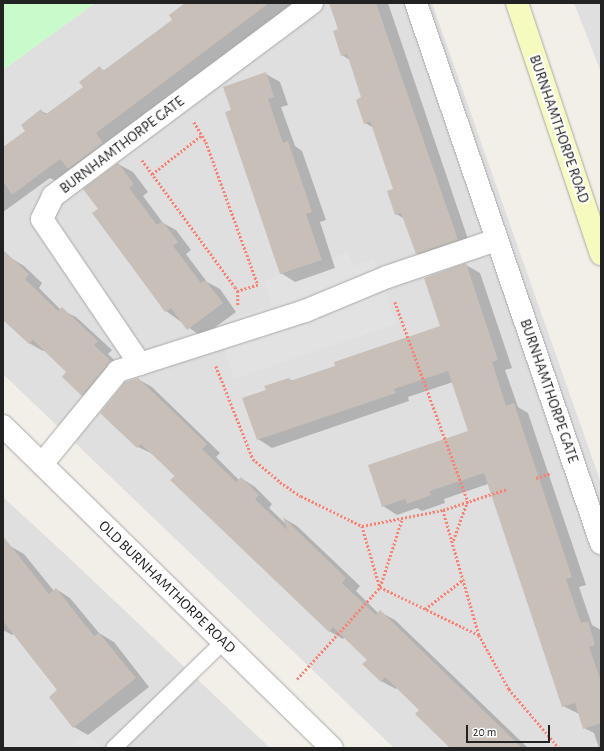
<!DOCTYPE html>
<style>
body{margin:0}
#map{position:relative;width:604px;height:751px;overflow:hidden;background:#f2efe9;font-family:"Alegreya Sans",sans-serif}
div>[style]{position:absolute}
.residential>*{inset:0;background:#e0dfdf}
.park>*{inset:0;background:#c8facc}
.parking>*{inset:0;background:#e2e2e2}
.shadow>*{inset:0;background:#0003}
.building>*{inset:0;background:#c7bfb8}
.path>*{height:2.5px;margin-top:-1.25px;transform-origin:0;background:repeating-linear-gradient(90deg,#fa8072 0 2px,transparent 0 4px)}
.roads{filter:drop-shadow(0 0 1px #a9a9a9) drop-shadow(0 0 1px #a9a9a9)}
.service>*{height:15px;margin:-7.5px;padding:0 7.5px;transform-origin:7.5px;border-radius:7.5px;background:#fff}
.minor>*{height:22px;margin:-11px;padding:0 11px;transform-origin:11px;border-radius:11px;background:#fff}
.secondary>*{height:22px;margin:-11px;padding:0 11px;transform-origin:11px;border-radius:11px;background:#f7fabf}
span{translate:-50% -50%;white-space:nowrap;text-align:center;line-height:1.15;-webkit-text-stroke:4px #fff;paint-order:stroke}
.street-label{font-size:15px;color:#222}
.frame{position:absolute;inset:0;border:4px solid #222;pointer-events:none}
.scale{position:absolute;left:466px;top:725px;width:84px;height:18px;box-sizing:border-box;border:2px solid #222;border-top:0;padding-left:5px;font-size:12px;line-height:14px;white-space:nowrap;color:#222;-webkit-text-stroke:3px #fff;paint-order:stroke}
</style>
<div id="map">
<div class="residential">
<div style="clip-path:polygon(95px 3px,432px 3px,601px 483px,601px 748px,394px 748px,3px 374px,3px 70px)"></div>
<div style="clip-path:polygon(574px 3px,601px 3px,601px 72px)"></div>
<div style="clip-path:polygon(3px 497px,66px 555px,270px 748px,3px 748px)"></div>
</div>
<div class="park">
<div style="clip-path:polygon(3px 3px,95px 3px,3px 70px)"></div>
</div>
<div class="parking">
<div style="clip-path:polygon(348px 252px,353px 266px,374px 259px,396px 324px,234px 379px,216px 324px,272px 305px,264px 281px)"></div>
<div style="clip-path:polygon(89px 732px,101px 748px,68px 748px)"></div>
</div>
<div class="shadow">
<div style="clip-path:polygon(186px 3px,294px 3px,56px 181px,50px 178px,3px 212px,3px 148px,26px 131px,41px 111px,48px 114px,84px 87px,100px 68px,105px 71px,173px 20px)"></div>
<div style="clip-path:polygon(342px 3px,388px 3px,471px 248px,431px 262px,417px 253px,405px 219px,396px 214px,394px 190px,374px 128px,365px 123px,363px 98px,350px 60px,342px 55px,339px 30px)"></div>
<div style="clip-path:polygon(266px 74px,280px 82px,288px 105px,281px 107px,295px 146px,302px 151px,326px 220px,320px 222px,335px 268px,295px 282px,281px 273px,233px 111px)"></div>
<div style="clip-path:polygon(118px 164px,133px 172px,148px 192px,143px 196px,163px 223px,176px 230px,191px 250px,186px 254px,207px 282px,220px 289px,236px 312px,202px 337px,166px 311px,99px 210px)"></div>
<div style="clip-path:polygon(3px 253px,24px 266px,42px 283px,39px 288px,61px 310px,76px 317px,112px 350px,108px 354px,124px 370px,96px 403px,82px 395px,68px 372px,45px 350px,43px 351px,29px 343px,3px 318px)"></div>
<div style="clip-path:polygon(466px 265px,480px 273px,512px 368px,505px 370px,518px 407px,528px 413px,586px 585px,579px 587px,592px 625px,601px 630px,601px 748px,599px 748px,594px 733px,584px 728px,579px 714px,563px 706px,488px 484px,444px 499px,445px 503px,422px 511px,417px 508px,397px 515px,383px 506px,469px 432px,453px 382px,408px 397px,409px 401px,272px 448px,258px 439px,267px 391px,289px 379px,293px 381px,336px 367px,441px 327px)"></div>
<div style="clip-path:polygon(138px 379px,152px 387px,220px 453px,216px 457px,239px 480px,241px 478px,255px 487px,272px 504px,269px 508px,287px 525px,285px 519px,297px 526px,360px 586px,356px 591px,379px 614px,380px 612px,395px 620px,528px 748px,451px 748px,420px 710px,397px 687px,396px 689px,381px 681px,368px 660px,345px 637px,343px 639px,329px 631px,153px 454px,138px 447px)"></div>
<div style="clip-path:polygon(3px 542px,24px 554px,54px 591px,56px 589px,70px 598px,99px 633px,114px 642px,149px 687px,88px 735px,74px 727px,59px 691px,14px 633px,12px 635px,3px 630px)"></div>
</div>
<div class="building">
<div style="clip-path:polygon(185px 3px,269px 3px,96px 133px,103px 143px,68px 169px,60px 159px,12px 195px,3px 181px,3px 147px,25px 131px,21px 125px,41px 109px,45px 115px,83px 87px,79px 82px,100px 66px,103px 71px,172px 20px,169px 15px)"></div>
<div style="clip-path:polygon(329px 3px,376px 3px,458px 240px,416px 254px,401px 213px,395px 215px,387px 191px,393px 189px,370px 121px,364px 124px,356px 100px,361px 97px,347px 54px,341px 56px,333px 31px,338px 29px)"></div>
<div style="clip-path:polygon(266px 72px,274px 97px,268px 99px,283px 143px,288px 141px,312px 212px,306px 214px,322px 260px,280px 274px,225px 112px,231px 110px,223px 87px)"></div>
<div style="clip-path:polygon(118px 163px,134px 184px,129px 188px,157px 225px,162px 221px,178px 242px,173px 246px,201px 283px,205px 280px,223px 303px,187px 330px,171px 308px,165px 312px,135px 271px,92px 213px,98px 209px,83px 189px)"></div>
<div style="clip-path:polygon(3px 250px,29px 274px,25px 279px,58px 311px,62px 307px,98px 341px,94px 345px,111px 361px,82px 396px,62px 377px,66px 372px,33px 340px,29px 344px,3px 320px)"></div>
<div style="clip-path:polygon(466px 263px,498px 360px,492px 362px,506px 406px,514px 403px,572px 577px,566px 579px,581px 623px,588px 621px,595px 645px,589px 647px,601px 681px,601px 723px,583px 729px,575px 703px,562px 707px,484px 473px,430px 491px,431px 495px,407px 504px,405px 499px,382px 507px,368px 465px,468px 431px,448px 371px,394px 389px,396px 393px,257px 440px,242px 398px,266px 390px,264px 386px,289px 378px,290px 381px,335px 366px,334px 362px,440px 326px,424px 278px)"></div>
<div style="clip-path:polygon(138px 378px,207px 444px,202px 449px,236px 482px,241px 477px,259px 495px,255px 499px,287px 530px,283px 517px,346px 578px,342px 583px,376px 615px,380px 610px,522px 748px,450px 748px,415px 714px,419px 710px,385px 677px,381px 682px,362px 664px,367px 660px,333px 627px,329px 632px,170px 480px,175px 476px,141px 444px,137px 448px,100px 413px,125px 382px)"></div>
<div style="clip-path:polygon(3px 536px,49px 594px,56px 588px,94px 636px,99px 633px,136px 678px,73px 728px,49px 697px,57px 690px,3px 621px)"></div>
</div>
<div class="path">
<div style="left:194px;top:122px;width:23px;rotate:59deg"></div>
<div style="left:206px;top:142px;width:152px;rotate:70deg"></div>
<div style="left:258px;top:285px;width:21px;rotate:163deg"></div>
<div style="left:142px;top:160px;width:157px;rotate:53.8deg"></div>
<div style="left:235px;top:287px;width:5px;rotate:53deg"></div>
<div style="left:238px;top:291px;width:15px;rotate:90deg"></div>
<div style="left:152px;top:174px;width:63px;rotate:-38deg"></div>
<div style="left:395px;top:302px;width:212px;rotate:69.9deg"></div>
<div style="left:468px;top:501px;width:44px;rotate:110.1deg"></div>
<div style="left:216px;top:366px;width:100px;rotate:68.3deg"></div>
<div style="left:253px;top:459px;width:35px;rotate:40deg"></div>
<div style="left:280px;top:482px;width:25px;rotate:34deg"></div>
<div style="left:301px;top:496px;width:68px;rotate:26.2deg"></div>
<div style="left:362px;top:526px;width:83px;rotate:-11.2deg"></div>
<div style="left:443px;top:510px;width:67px;rotate:-18.2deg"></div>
<div style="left:536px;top:478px;width:16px;rotate:-18deg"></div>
<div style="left:443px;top:510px;width:130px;rotate:73.9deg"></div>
<div style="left:479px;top:635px;width:62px;rotate:60.9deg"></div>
<div style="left:509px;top:689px;width:77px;rotate:49.7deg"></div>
<div style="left:362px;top:526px;width:64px;rotate:73.6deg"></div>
<div style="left:380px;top:587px;width:71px;rotate:-72.1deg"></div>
<div style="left:425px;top:609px;width:49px;rotate:-37.6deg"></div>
<div style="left:297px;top:679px;width:124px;rotate:-47.9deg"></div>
<div style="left:380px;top:587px;width:110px;rotate:25.9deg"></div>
</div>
<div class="roads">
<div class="service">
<div style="left:113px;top:748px;width:152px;rotate:-44.2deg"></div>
</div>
<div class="minor">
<div style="left:416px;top:3px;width:571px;rotate:71.09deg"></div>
<div style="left:140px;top:364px;width:175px;rotate:-124.1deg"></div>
<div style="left:42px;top:219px;width:25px;rotate:-64deg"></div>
<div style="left:53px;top:196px;width:323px;rotate:-36.7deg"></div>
<div style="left:3px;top:426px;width:460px;rotate:44.4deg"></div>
<div style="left:42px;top:464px;width:120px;rotate:-50.7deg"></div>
<div style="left:118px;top:371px;width:196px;rotate:-17.8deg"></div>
<div style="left:305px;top:311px;width:89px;rotate:-22.5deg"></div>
<div style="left:387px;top:277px;width:115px;rotate:-18.7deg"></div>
</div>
<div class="secondary">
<div style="left:517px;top:3px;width:265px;rotate:71.5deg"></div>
</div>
</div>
<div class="street-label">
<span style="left:559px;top:129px;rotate:71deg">BURNHAMTHORPE ROAD</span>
<span style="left:122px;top:145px;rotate:-37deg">BURNHAMTHORPE GATE</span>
<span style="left:549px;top:391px;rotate:71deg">BURNHAMTHORPE GATE</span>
<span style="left:167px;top:587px;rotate:44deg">OLD BURNHAMTHORPE ROAD</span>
</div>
<div class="frame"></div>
<div class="scale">20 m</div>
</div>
